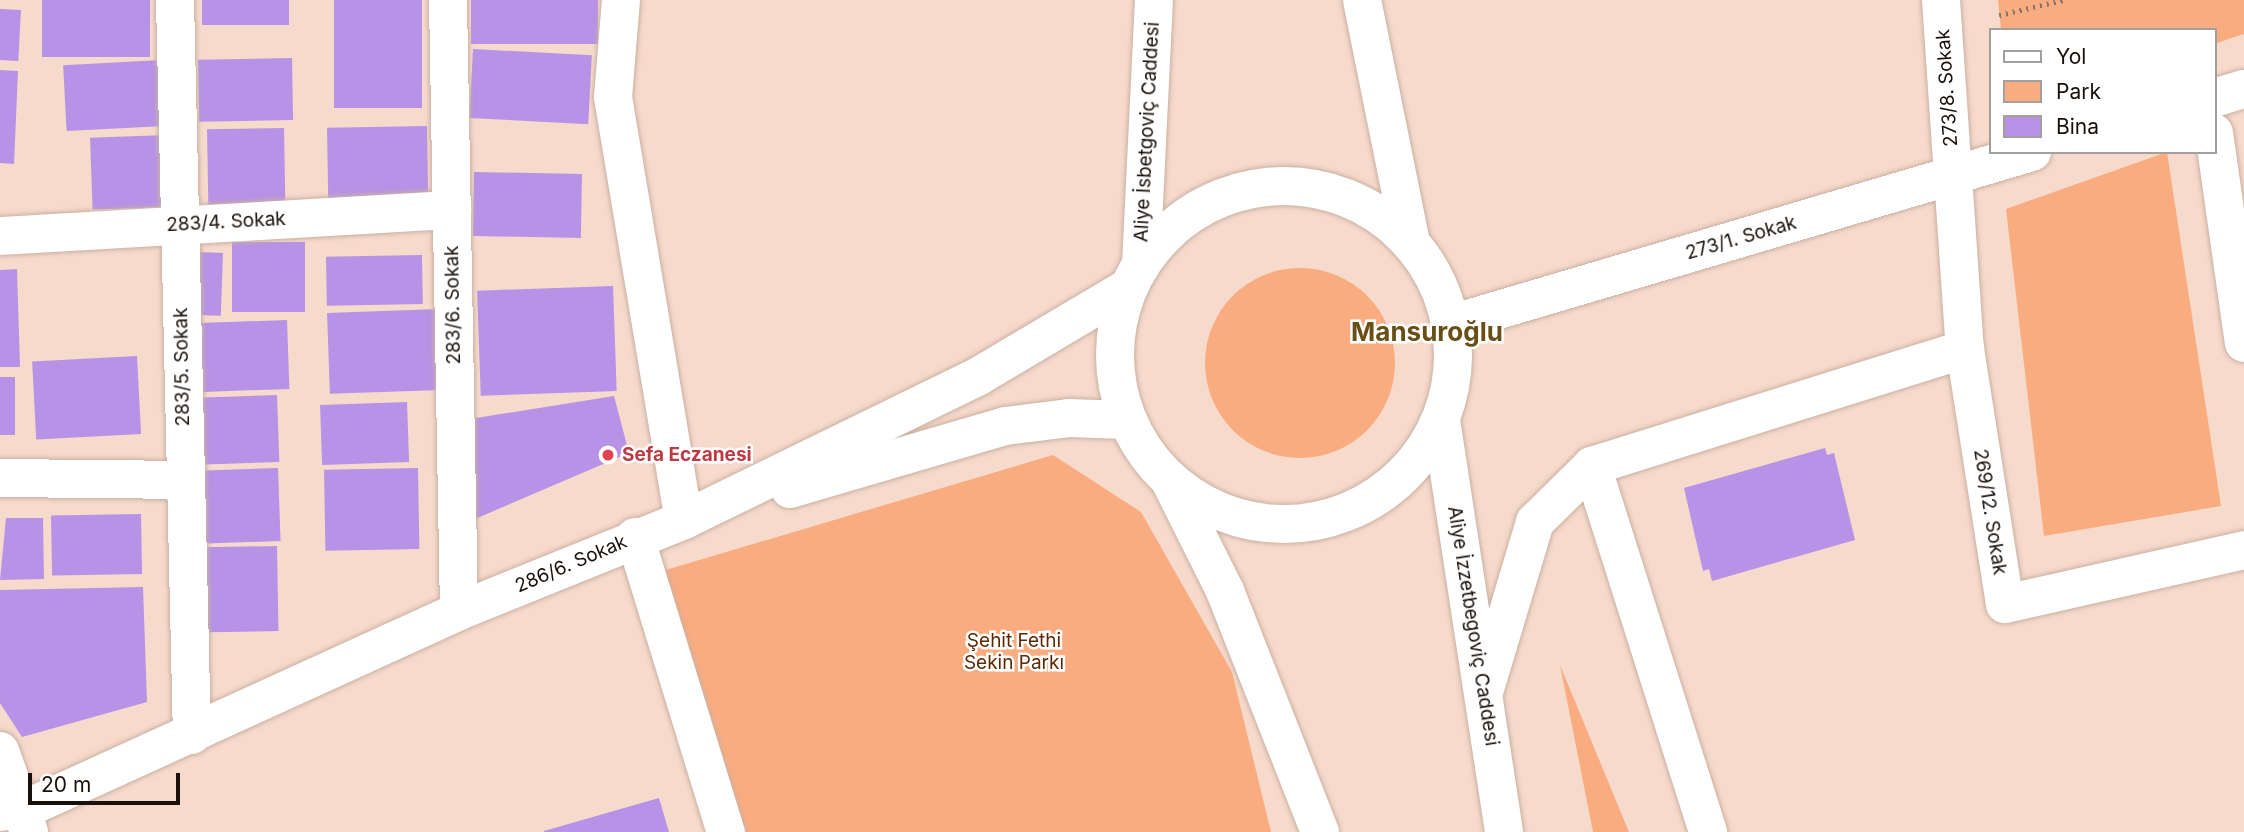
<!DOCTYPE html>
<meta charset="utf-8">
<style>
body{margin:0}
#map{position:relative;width:2244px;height:832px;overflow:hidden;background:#f6dacc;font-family:Inter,sans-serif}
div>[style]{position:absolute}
.green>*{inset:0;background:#f9ac80}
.round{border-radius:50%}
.building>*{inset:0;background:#b792e6;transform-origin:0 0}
.path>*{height:4.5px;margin-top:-2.25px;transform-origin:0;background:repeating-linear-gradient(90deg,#88756c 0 2px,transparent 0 7px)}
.roads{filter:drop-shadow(0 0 2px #cbb0a2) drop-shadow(0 0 2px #cbb0a2)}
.minor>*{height:38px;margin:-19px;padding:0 19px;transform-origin:19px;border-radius:19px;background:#fff}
.major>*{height:38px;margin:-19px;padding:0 19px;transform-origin:19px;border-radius:19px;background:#fff}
.major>.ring{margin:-19px;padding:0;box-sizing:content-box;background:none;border:38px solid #fff;border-radius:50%}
.dots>*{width:19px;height:19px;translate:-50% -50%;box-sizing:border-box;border:4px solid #fff;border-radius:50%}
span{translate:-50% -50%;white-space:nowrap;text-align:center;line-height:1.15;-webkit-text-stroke:5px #fff;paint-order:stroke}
.street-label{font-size:19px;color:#19100b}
.health-label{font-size:19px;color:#be3a42;font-weight:700}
.left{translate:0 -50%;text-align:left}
.park-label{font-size:19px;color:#5e2800}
.district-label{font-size:26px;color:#694e15;font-weight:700}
.legend{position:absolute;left:1989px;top:28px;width:228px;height:126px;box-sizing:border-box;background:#fff;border:2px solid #a39f9d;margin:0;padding:9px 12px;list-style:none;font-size:21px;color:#19100b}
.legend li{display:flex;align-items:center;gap:14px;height:35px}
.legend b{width:35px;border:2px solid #a39f9d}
.scale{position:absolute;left:28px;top:773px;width:152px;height:32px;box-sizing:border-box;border:4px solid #19100b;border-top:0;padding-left:9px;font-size:21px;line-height:24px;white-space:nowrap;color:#19100b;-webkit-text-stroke:5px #fff;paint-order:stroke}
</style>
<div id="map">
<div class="green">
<div style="clip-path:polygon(1998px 0,2244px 0,2244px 34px,2214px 44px,2214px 30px,2001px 30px)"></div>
<div style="clip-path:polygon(2167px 152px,2221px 506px,2044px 536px,2006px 209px)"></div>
<div class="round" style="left:1205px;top:268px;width:190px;height:190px"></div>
<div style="clip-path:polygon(1053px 455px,1141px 512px,1232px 672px,1271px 832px,742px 832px,642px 577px)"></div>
<div style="clip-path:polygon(1560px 665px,1629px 832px,1593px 832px)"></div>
</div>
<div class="building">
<div style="left:42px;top:0;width:108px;height:57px"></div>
<div style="left:202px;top:0;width:87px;height:25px"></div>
<div style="left:334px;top:0;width:88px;height:108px"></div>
<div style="left:471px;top:0;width:127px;height:44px"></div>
<div style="left:0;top:9px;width:21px;height:51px;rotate:3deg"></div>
<div style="left:473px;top:49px;width:119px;height:69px;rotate:3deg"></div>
<div style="left:292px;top:58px;width:62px;height:94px;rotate:89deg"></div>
<div style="left:161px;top:60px;width:66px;height:98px;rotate:87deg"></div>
<div style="clip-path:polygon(0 70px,18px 71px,14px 164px,0 163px)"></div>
<div style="left:427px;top:126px;width:75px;height:100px;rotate:89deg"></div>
<div style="left:284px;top:128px;width:80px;height:77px;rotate:89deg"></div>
<div style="left:166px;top:135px;width:72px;height:76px;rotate:88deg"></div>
<div style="left:474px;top:172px;width:108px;height:64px;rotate:1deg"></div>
<div style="left:232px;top:242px;width:73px;height:70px"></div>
<div style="left:197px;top:252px;width:26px;height:63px;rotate:2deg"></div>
<div style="left:422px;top:255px;width:49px;height:96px;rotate:89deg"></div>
<div style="clip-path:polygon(17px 269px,20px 367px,0 367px,0 270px)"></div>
<div style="left:613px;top:286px;width:105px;height:136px;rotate:88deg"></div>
<div style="left:439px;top:309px;width:81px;height:112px;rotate:88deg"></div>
<div style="left:287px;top:320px;width:69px;height:87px;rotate:88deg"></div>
<div style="left:137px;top:356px;width:78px;height:105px;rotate:87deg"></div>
<div style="left:0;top:377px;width:15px;height:58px"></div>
<div style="left:277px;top:395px;width:67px;height:89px;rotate:88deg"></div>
<div style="clip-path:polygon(614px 396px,629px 453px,475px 519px,470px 419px)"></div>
<div style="left:407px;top:402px;width:60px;height:87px;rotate:88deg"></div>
<div style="clip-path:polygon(1825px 448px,1827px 455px,1834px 453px,1855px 540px,1712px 581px,1709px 569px,1703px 571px,1684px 488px)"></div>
<div style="left:278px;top:468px;width:73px;height:88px;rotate:88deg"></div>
<div style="left:418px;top:468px;width:81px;height:94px;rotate:89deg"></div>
<div style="left:141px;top:514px;width:60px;height:90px;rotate:89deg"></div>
<div style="clip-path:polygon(6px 518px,43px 518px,44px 579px,0 580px)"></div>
<div style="left:277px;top:546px;width:85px;height:86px;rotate:89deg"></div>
<div style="clip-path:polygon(143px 587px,147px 702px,22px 737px,0 703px,0 590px)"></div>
<div style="clip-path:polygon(659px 798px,669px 832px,544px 832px,544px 831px)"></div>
</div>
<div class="path">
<div style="left:1999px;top:15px;width:67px;rotate:-13deg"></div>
</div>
<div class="roads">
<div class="minor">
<div style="left:175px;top:0;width:735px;rotate:88.68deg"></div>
<div style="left:448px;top:0;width:611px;rotate:88.97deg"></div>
<div style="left:621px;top:0;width:97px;rotate:94.7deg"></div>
<div style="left:613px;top:97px;width:429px;rotate:80.5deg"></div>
<div style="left:1941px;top:0;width:350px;rotate:86.1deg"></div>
<div style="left:1965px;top:349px;width:258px;rotate:81.1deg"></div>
<div style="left:2005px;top:604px;width:245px;rotate:-12.7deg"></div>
<div style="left:2214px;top:98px;width:31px;rotate:-17deg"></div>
<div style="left:2214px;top:133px;width:212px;rotate:81.9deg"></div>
<div style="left:0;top:236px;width:453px;rotate:-3.3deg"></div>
<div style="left:1451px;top:324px;width:606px;rotate:-16.49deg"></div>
<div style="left:1592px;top:466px;width:384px;rotate:72.4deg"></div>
<div style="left:0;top:478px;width:183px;rotate:0.6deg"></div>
<div style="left:790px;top:489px;width:224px;rotate:-16.3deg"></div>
<div style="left:1005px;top:426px;width:64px;rotate:-7.1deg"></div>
<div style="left:1069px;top:418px;width:56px;rotate:2deg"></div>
<div style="left:635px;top:537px;width:309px;rotate:72.9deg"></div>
<div style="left:1484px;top:692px;width:177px;rotate:-73.3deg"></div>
<div style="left:1535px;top:522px;width:80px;rotate:-44.5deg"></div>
<div style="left:1592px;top:466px;width:391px;rotate:-17.4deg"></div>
<div style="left:0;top:751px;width:86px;rotate:70.3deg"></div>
<div style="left:0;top:812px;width:25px;rotate:-7deg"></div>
<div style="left:25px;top:809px;width:477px;rotate:-24.5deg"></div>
<div style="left:459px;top:611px;width:243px;rotate:-22deg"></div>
<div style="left:684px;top:520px;width:328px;rotate:-26deg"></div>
<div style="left:979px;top:376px;width:174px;rotate:-30.7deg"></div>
</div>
<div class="major">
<div style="left:1362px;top:0;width:248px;rotate:78.6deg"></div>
<div class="ring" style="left:1115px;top:186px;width:300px;height:300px"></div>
<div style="left:1141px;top:265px;width:265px;rotate:-87.2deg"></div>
<div style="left:1441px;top:420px;width:417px;rotate:81.3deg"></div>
<div style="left:1171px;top:483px;width:121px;rotate:63.4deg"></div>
<div style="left:1225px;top:591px;width:259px;rotate:68.5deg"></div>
</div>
</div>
<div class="dots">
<div style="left:608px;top:455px;background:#e0444e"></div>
</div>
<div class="street-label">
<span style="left:1947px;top:88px;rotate:-94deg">273/8. Sokak</span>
<span style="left:1147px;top:132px;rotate:-87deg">Aliye İsbetgoviç Caddesi</span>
<span style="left:226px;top:222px;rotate:-3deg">283/4. Sokak</span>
<span style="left:1741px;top:238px;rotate:-16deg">273/1. Sokak</span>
<span style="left:453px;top:305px;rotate:-91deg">283/6. Sokak</span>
<span style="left:182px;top:367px;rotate:-91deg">283/5. Sokak</span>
<span style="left:1990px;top:512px;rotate:81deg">269/12. Sokak</span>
<span style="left:571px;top:564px;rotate:-23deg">286/6. Sokak</span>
<span style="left:1473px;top:626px;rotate:81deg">Aliye İzzetbegoviç Caddesi</span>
</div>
<div class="health-label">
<span class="left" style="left:622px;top:455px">Sefa Eczanesi</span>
</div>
<div class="park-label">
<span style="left:1014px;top:652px">Şehit Fethi<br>Sekin Parkı</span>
</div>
<div class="district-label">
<span style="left:1427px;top:332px">Mansuroğlu</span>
</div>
<ul class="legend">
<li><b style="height:9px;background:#fff"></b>Yol</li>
<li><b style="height:19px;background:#f9ac80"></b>Park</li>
<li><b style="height:19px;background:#b792e6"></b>Bina</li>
</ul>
<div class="scale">20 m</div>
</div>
